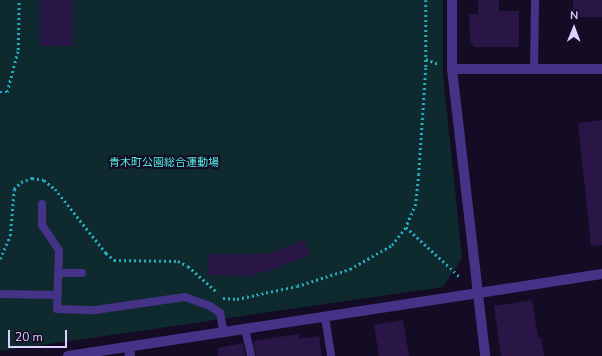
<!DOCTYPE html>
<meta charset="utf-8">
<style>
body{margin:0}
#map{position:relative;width:602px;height:356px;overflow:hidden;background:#140c24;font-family:"Nunito Sans","Noto Sans JP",sans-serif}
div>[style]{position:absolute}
.green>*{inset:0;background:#0f2a2f}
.building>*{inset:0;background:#291647;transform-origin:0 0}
.path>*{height:2.5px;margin-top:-1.25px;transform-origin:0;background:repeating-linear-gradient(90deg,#23adbf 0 2px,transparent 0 5px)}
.service>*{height:8px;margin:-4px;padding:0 4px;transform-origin:4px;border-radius:4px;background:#453387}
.minor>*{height:10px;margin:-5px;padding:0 5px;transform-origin:5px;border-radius:5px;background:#453387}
.tertiary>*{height:10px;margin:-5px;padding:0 5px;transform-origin:5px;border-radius:5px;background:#453387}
span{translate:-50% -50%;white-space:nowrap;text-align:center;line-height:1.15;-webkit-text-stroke:4px #140c24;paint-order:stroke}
.park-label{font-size:11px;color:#51eade}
.north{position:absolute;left:554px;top:8px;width:40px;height:40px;-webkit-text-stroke:3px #140c24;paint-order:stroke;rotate:1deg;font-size:11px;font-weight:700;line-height:16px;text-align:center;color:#ddcfff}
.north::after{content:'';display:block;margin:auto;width:14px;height:18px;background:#ddcfff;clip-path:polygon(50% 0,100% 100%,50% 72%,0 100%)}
.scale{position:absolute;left:8px;top:330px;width:59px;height:18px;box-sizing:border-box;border:2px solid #ddcfff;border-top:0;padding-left:5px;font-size:12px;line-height:14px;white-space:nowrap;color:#ddcfff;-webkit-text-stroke:3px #140c24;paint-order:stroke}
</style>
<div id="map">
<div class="green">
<div style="clip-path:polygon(0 0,443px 0,443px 75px,462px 258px,443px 287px,0 351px)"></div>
</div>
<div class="building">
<div style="left:40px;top:0;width:33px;height:46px"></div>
<div style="clip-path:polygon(478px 0,499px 0,499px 11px,519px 11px,519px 47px,474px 47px,470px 40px,469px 14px,478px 14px)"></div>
<div style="left:573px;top:0;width:29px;height:17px"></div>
<div style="clip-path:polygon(602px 120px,602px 245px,591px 246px,578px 123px)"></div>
<div style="clip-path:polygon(304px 240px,310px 255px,266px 272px,257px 272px,256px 276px,208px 275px,208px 254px,268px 254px)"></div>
<div style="clip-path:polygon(532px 300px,538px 338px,541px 337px,544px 356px,501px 356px,494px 306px)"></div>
<div style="clip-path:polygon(403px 320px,409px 356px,379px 356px,374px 325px)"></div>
<div style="clip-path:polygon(299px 334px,299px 339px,319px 336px,322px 356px,256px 356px,253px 341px)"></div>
<div style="clip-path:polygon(243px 343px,245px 356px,218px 356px,218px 348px)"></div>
</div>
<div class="path">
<div style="left:426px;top:0;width:68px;rotate:90deg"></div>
<div style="left:426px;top:68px;width:106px;rotate:93.8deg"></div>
<div style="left:419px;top:174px;width:30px;rotate:96deg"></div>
<div style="left:416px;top:204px;width:25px;rotate:113deg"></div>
<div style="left:406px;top:227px;width:74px;rotate:42.8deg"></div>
<div style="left:426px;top:59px;width:13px;rotate:23deg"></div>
<div style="left:0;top:92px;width:7px"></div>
<div style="left:7px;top:92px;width:43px;rotate:-75.3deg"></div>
<div style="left:18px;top:50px;width:50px;rotate:-88.9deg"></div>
<div style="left:0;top:259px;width:25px;rotate:-67deg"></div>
<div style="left:10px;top:236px;width:47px;rotate:-85.1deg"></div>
<div style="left:14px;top:189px;width:10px;rotate:-45deg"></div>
<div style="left:21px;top:182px;width:12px;rotate:-20deg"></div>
<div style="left:32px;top:178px;width:12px;rotate:9deg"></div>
<div style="left:44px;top:180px;width:14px;rotate:39deg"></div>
<div style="left:55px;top:189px;width:82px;rotate:51.4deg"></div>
<div style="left:106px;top:253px;width:11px;rotate:41deg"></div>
<div style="left:114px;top:260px;width:64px;rotate:0.9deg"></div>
<div style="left:178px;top:261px;width:11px;rotate:27deg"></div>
<div style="left:188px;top:266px;width:40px;rotate:42deg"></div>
<div style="left:223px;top:298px;width:14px;rotate:4deg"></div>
<div style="left:237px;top:299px;width:61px;rotate:-12.2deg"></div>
<div style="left:297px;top:286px;width:56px;rotate:-17.8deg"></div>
<div style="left:350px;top:269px;width:48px;rotate:-29.7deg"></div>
<div style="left:392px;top:245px;width:23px;rotate:-52deg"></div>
</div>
<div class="service">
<div style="left:534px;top:69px;width:67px;rotate:-89.1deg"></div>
<div style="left:42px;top:204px;width:21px;rotate:90deg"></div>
<div style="left:42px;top:225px;width:30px;rotate:56deg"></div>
<div style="left:59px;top:250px;width:59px;rotate:91.9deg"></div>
<div style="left:57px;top:309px;width:38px;rotate:2deg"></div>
<div style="left:95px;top:310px;width:91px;rotate:-8.2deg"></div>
<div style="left:185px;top:297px;width:27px;rotate:20deg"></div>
<div style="left:210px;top:306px;width:12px;rotate:35deg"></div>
<div style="left:220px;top:313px;width:20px;rotate:79deg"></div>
<div style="left:58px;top:273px;width:24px"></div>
<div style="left:0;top:294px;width:58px;rotate:1deg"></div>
<div style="left:325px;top:317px;width:39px;rotate:81deg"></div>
<div style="left:245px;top:329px;width:28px;rotate:77deg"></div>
</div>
<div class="minor">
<div style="left:129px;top:347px;width:9px;rotate:84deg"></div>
</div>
<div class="tertiary">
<div style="left:452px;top:0;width:69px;rotate:90deg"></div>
<div style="left:452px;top:69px;width:289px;rotate:83.4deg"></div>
<div style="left:452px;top:69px;width:150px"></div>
<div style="left:68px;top:356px;width:540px;rotate:-8.73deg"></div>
</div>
<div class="park-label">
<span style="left:164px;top:163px">青木町公園総合運動場</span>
</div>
<div class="north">N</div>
<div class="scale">20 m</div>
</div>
